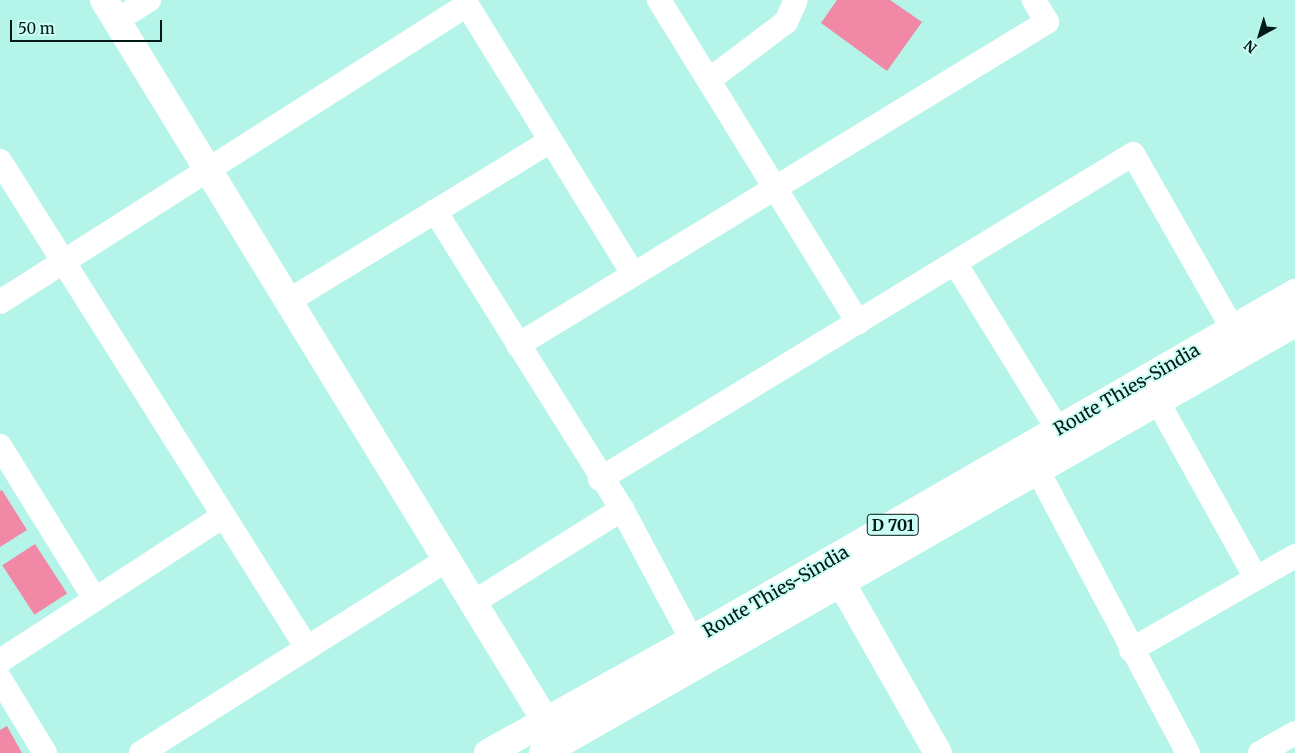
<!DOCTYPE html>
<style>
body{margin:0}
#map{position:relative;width:1295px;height:753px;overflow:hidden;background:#b5f4e9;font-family:Merriweather,serif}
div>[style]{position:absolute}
.building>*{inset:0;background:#f188a5;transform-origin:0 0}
.street>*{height:24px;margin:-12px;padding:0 12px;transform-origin:12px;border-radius:12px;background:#fff}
.secondary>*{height:28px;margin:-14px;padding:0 14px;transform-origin:14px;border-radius:14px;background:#fff}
.primary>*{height:28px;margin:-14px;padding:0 14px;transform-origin:14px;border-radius:14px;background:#fff}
span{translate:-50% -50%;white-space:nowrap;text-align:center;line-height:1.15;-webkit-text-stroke:4px #ccfef6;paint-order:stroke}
.shield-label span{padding:1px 4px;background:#ccfef6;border:1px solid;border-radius:4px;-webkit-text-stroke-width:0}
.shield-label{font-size:16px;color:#011a16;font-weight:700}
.street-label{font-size:18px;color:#011a16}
.north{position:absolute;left:1235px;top:10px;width:50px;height:50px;-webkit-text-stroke:4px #ccfef6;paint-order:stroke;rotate:219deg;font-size:14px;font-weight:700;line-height:20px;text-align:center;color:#011a16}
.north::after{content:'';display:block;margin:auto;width:18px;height:22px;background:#011a16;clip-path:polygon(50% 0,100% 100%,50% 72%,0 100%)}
.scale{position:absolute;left:10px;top:20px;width:152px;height:22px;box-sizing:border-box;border:2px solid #011a16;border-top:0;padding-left:6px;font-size:15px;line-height:18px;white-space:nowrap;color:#011a16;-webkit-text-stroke:4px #ccfef6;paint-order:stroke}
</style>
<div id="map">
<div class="building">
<div style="clip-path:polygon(837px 0,890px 0,922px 22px,887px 71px,821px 23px)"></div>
<div style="clip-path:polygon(2px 490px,27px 530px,0 547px,0 491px)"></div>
<div style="left:35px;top:544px;width:59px;height:39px;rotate:57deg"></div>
<div style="clip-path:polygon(7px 726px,22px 753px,0 753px,0 730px)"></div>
</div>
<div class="street">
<div style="left:464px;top:0;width:322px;rotate:58.3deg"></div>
<div style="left:659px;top:0;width:379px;rotate:58.3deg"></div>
<div style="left:117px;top:20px;width:38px;rotate:-32deg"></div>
<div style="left:709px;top:80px;width:96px;rotate:-37deg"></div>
<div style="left:786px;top:22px;width:24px;rotate:-66deg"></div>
<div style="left:0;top:161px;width:576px;rotate:57.77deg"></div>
<div style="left:435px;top:211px;width:352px;rotate:57.9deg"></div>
<div style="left:622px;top:509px;width:149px;rotate:61.9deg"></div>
<div style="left:955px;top:263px;width:196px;rotate:58.3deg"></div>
<div style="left:290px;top:300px;width:305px;rotate:-31.4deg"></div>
<div style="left:0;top:302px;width:553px;rotate:-32.46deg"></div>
<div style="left:518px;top:345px;width:620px;rotate:-31.41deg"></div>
<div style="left:1047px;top:22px;width:26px;rotate:-121deg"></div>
<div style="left:1158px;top:402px;width:201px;rotate:60.9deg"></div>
<div style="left:0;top:446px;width:180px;rotate:58.2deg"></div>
<div style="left:1038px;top:471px;width:319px;rotate:62deg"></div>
<div style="left:600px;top:479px;width:624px;rotate:-31.37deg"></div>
<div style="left:1133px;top:154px;width:202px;rotate:60.3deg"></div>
<div style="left:474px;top:602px;width:175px;rotate:-32.1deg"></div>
<div style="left:1131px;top:650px;width:189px;rotate:-29.8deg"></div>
<div style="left:0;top:661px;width:266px;rotate:-33deg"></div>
<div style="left:0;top:679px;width:87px;rotate:58.7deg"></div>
<div style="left:141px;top:753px;width:363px;rotate:-32.3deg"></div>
<div style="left:1260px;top:753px;width:40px;rotate:-29.7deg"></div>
</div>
<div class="secondary">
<div style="left:104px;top:0;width:844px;rotate:58.51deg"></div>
<div style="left:842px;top:584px;width:194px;rotate:60.4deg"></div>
</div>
<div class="primary">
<div style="left:488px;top:753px;width:233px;rotate:-29deg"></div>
<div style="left:692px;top:640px;width:696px;rotate:-29.92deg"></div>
<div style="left:543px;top:753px;width:866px;rotate:-29.76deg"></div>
</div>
<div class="shield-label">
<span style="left:893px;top:525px">D 701</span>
</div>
<div class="street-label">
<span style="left:1127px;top:390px;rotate:-30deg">Route Thies-Sindia</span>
<span style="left:776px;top:592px;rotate:-30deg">Route Thies-Sindia</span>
</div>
<div class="north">N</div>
<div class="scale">50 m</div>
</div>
